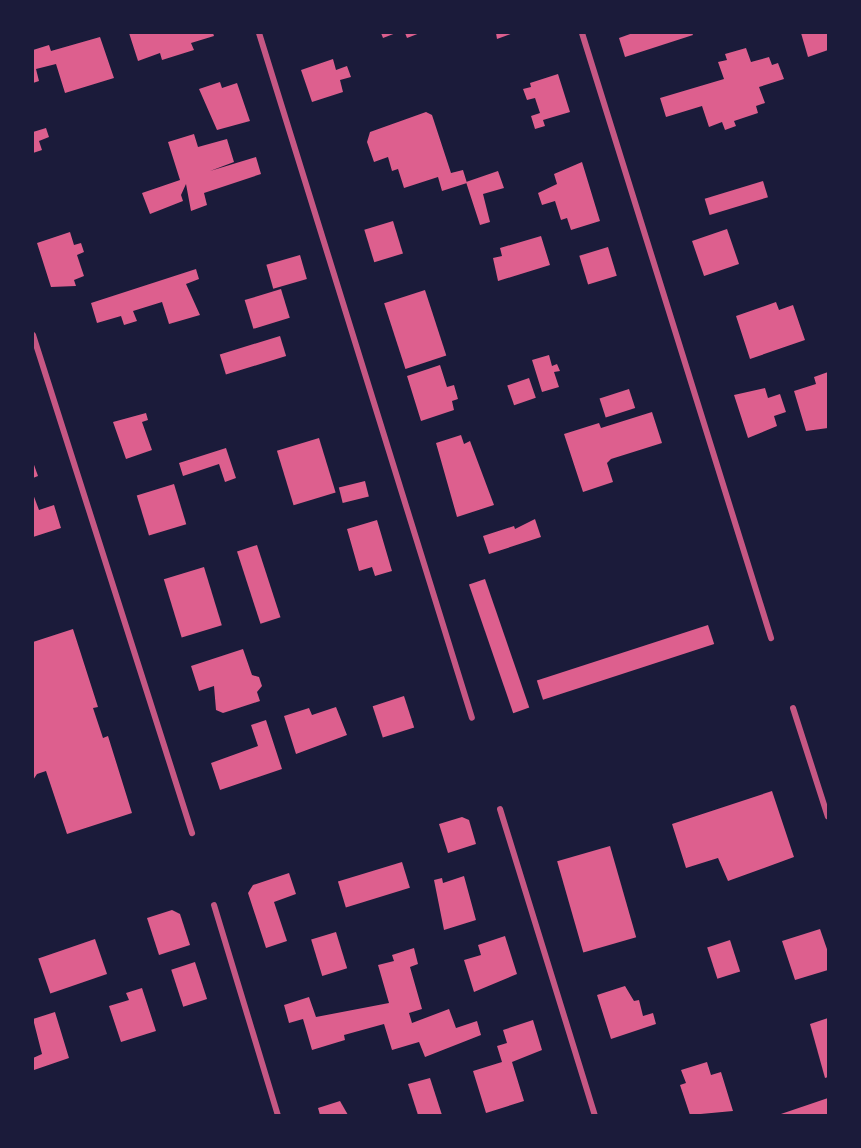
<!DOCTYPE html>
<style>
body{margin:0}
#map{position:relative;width:861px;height:1148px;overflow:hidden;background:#1b1b3a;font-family:"Roboto Serif",serif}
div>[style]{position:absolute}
.building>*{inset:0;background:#dd5f8e;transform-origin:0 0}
.minor>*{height:6px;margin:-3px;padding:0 3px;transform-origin:3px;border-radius:3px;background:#c65784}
span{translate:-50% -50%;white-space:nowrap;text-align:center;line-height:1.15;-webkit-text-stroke:4.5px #1b1b3a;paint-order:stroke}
.frame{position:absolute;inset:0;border:34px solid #1b1b3a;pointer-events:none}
</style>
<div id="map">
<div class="building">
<div style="clip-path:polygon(129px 33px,213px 33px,214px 36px,191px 43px,194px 50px,162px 60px,160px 53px,138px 61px)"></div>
<div style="clip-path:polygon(381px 33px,396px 33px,383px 38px)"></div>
<div style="clip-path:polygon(405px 33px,420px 33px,407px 38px)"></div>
<div style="clip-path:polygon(496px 33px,513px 33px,497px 39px)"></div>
<div style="clip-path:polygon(633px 33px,692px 33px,693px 35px,625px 57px,619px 38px)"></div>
<div style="clip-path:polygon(801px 33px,828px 33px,828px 50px,808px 57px)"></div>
<div style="clip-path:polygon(100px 37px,114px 78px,65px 93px,56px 64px,36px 69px,39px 81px,33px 83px,33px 50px,49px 45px,51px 51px)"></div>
<div style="clip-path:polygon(746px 48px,751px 62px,769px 57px,772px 65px,778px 63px,784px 79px,759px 87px,765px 103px,756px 106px,758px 113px,734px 121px,736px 126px,725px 130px,722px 122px,709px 127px,702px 106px,666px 117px,660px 98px,724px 79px,718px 62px,727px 60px,725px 54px)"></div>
<div style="clip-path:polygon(333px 59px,336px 70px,347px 66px,351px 77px,340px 80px,343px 92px,312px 102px,301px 70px)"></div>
<div style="clip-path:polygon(558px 74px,570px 112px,543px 120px,545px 126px,535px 129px,531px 116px,540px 113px,535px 98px,527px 100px,523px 89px,531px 87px,530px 83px)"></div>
<div style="clip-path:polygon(220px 82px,222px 88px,237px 83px,250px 121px,217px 130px,199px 89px)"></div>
<div style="clip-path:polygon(426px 112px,432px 115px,451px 173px,463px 170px,467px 183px,442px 191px,438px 177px,404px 188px,398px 169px,392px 171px,388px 157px,374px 162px,367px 142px,370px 132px)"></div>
<div style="clip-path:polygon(46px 128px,49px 137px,39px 141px,42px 150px,33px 153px,33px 132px)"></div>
<div style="clip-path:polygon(194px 134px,198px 147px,227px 139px,234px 162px,210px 171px,256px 157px,261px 174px,204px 193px,207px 205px,191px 211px,186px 184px,181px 195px,183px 201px,150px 214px,142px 193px,180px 180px,168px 142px)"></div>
<div style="clip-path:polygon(582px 162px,600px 221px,571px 230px,567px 218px,561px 220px,555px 201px,542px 205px,538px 193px,557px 184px,554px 174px)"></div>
<div style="clip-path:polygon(498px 171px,504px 188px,483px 194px,490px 222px,480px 225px,466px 182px)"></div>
<div style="left:763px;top:181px;width:17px;height:61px;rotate:73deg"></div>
<div style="left:393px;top:221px;width:34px;height:30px;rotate:73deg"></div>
<div style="left:727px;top:229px;width:37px;height:37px;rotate:71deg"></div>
<div style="clip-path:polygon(70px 232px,74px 245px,81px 243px,84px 252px,77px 255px,84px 276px,74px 280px,76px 286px,51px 287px,37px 243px)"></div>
<div style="clip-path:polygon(541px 236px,550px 265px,498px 281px,493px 258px,502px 256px,500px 248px)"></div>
<div style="left:608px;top:247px;width:30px;height:30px;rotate:73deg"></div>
<div style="left:300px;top:255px;width:25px;height:35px;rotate:74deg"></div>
<div style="clip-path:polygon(196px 269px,199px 279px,186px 284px,200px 315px,169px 324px,162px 302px,133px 311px,137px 321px,124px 325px,121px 316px,97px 323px,91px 303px)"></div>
<div style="left:281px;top:289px;width:30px;height:38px;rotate:73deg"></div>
<div style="left:425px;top:290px;width:69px;height:43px;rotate:72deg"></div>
<div style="clip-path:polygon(776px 302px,779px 310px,793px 305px,805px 340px,750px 359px,736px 316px)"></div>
<div style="left:280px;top:336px;width:21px;height:63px;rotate:73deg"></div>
<div style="clip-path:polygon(549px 355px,552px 366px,557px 364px,560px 371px,554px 372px,559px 387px,542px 392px,532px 360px)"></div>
<div style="clip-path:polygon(440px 365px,447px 387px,454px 385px,458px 399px,452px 401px,454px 410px,421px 421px,407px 376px)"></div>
<div style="clip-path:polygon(828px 372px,828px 428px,806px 431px,794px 391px,816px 384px,814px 377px)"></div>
<div style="left:529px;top:378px;width:21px;height:23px;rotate:71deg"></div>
<div style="clip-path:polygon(765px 388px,768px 398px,780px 394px,786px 412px,774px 416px,777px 426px,748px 438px,734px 395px)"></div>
<div style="left:629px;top:389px;width:20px;height:31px;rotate:72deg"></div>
<div style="clip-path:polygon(652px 412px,662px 443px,611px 459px,607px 463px,613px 482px,583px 492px,564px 434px,599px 423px,601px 428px)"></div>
<div style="clip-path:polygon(146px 413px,148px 420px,142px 422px,152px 450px,126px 459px,113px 422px)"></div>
<div style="clip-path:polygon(461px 435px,464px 444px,470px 441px,494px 505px,457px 517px,436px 443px)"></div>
<div style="left:319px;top:438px;width:57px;height:44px;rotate:73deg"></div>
<div style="clip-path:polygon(226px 448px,236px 478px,225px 482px,219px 464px,183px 476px,179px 463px)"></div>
<div style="clip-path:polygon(33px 462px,38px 476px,33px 478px)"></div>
<div style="left:365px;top:481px;width:16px;height:27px;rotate:76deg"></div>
<div style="left:174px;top:484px;width:42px;height:39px;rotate:73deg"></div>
<div style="clip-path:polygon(33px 494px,39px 510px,54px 505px,61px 528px,33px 537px)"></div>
<div style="clip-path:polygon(535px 519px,541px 537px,489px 554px,483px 536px,514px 526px,515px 529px)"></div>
<div style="clip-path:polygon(377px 520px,392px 571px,375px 576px,372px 567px,359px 571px,347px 529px)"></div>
<div style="left:257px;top:545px;width:76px;height:21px;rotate:72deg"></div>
<div style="left:204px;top:567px;width:61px;height:42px;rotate:73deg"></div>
<div style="left:485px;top:579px;width:136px;height:17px;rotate:71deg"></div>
<div style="left:708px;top:625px;width:20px;height:180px;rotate:72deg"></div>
<div style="clip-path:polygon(73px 629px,98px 707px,93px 708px,103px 738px,108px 736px,132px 813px,67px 834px,46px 771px,37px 774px,33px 780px,33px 642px)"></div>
<div style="clip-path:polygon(243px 649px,252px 675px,259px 677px,262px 686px,257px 692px,260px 701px,223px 713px,216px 710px,214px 686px,199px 691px,191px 666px)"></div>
<div style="left:404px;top:696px;width:33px;height:33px;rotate:72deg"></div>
<div style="clip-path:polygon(336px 707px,347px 735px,296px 754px,284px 716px,309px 708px,312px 715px)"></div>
<div style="clip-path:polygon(266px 720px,282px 769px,220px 790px,211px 763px,258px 746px,251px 725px)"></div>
<div style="clip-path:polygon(772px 791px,794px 857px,728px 881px,718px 858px,686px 868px,672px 824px)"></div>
<div style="clip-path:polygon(462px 817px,469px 820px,476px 844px,448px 853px,439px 824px)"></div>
<div style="left:610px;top:846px;width:95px;height:55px;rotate:74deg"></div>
<div style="left:402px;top:862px;width:27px;height:67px;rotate:73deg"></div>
<div style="clip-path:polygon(289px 873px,296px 894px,274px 902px,287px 941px,266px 948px,248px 893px,253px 885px)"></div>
<div style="clip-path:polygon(464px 876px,476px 920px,444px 930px,434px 880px,442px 878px,443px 883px)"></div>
<div style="clip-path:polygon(172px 910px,180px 914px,190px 945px,159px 955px,147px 918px)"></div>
<div style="clip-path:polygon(820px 929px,828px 952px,828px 970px,795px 980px,782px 941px)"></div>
<div style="left:336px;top:932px;width:38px;height:26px;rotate:73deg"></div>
<div style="clip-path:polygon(505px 936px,517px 974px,474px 992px,464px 960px,481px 955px,478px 945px)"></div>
<div style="left:95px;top:939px;width:37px;height:60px;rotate:71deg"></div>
<div style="left:730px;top:940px;width:33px;height:24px;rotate:72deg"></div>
<div style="clip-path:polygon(414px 948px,418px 964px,410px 967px,422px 1009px,409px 1013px,412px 1023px,449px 1009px,456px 1028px,477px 1021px,481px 1035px,425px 1057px,419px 1042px,392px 1050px,384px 1024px,344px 1035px,345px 1040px,312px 1050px,303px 1019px,289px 1023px,284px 1005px,309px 997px,316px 1017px,389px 1003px,378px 965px,394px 961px,392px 955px)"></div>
<div style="left:195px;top:962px;width:39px;height:25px;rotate:72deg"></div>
<div style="clip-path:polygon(625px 986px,634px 1001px,639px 1000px,643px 1016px,653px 1013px,656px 1024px,611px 1039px,597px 995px)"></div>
<div style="clip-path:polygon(142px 988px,156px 1031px,121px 1042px,109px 1006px,129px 1000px,126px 993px)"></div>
<div style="clip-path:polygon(55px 1012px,69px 1058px,34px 1070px,33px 1058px,42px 1054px,33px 1019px)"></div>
<div style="clip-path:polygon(828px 1018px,828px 1077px,825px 1078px,810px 1024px)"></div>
<div style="clip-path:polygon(533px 1020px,542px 1050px,512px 1062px,524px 1101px,486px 1113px,473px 1071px,502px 1062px,497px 1046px,507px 1043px,503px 1030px)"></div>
<div style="clip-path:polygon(707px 1062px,711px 1075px,721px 1072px,733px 1111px,690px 1115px,680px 1085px,686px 1083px,681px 1070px)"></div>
<div style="clip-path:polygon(430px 1078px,442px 1115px,418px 1115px,408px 1084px)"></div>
<div style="clip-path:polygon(828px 1098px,828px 1115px,778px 1115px)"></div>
<div style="clip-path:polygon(340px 1101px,348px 1115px,320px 1115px,318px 1108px)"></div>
</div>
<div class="minor">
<div style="left:259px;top:33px;width:717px;rotate:72.73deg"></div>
<div style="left:582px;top:33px;width:634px;rotate:72.65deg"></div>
<div style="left:33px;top:335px;width:523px;rotate:72.29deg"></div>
<div style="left:793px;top:708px;width:114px;rotate:72.2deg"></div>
<div style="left:500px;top:809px;width:320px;rotate:72.8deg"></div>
<div style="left:214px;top:905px;width:220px;rotate:73.1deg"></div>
</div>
<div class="frame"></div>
</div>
